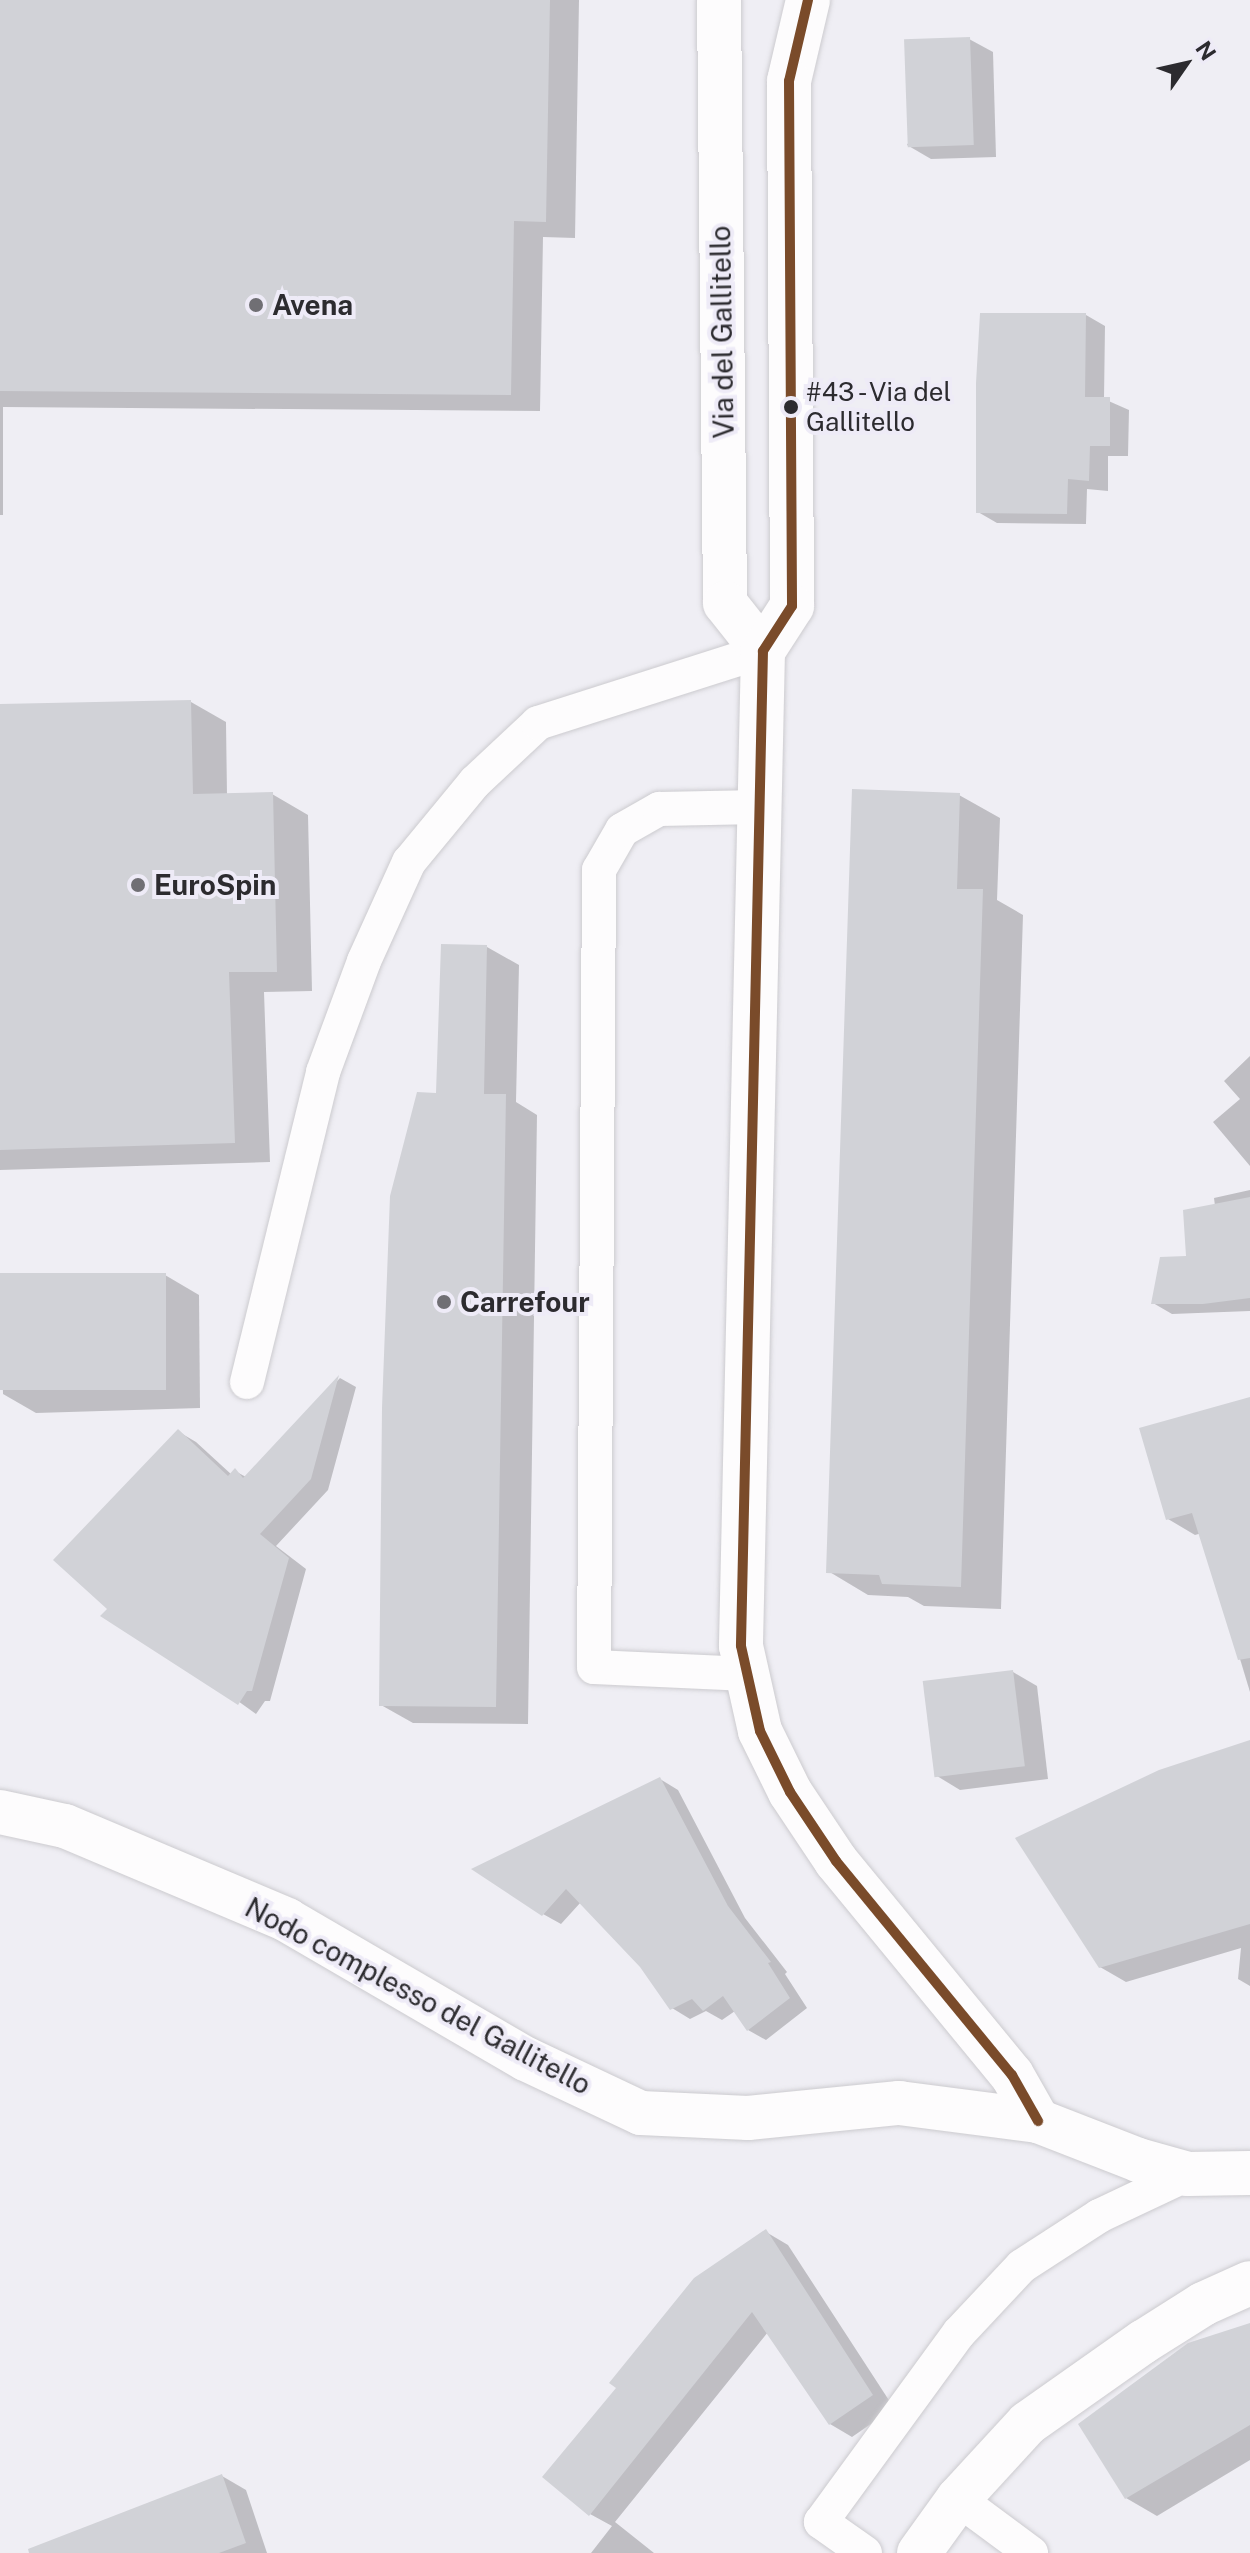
<!DOCTYPE html>
<style>
body{margin:0}
#map{position:relative;width:1250px;height:2553px;overflow:hidden;background:#efeef4;font-family:"Public Sans",sans-serif}
div>[style]{position:absolute}
.shadow>*{inset:0;background:#0003}
.building>*{inset:0;background:#d1d2d7;transform-origin:0 0}
.roads{filter:drop-shadow(0 0 2px #cccbcf) drop-shadow(0 0 2px #cccbcf)}
.service>*{height:34px;margin:-17px;padding:0 17px;transform-origin:17px;border-radius:17px;background:#fdfcfd}
.tertiary>*{height:44px;margin:-22px;padding:0 22px;transform-origin:22px;border-radius:22px;background:#fdfcfd}
.primary>*{height:44px;margin:-22px;padding:0 22px;transform-origin:22px;border-radius:22px;background:#fdfcfd}
.bus-1>*{height:10px;margin:-5px;padding:0 5px;transform-origin:5px;border-radius:5px;background:#7a4b2a}
.dots>*{width:22px;height:22px;translate:-50% -50%;box-sizing:border-box;border:4px solid #eeebf7;border-radius:50%}
span{translate:-50% -50%;white-space:nowrap;text-align:center;line-height:1.15;-webkit-text-stroke:8px #eeebf7;paint-order:stroke}
.bus-label{font-size:26px;color:#2c2b2f}
.left{translate:0 -50%;text-align:left}
.poi-label{font-size:28px;color:#2c2b2f;font-weight:700}
.street-label{font-size:28px;color:#2c2b2f}
.north{position:absolute;left:1146px;top:24px;width:80px;height:80px;-webkit-text-stroke:6px #eeebf7;paint-order:stroke;rotate:56deg;font-size:22px;font-weight:700;line-height:32px;text-align:center;color:#2c2b2f}
.north::after{content:'';display:block;margin:auto;width:28px;height:36px;background:#2c2b2f;clip-path:polygon(50% 0,100% 100%,50% 72%,0 100%)}
</style>
<div id="map">
<div class="shadow">
<div style="clip-path:polygon(0 0,579px 0,575px 238px,543px 237px,540px 411px,3px 407px,3px 515px,0 515px)"></div>
<div style="clip-path:polygon(969px 39px,993px 52px,996px 157px,931px 159px,907px 145px)"></div>
<div style="clip-path:polygon(1086px 315px,1105px 326px,1104px 399px,1129px 410px,1128px 456px,1108px 456px,1108px 491px,1087px 489px,1086px 524px,997px 523px,978px 512px)"></div>
<div style="clip-path:polygon(191px 702px,226px 722px,227px 795px,272px 794px,308px 815px,312px 991px,264px 992px,270px 1162px,0 1170px,0 706px)"></div>
<div style="clip-path:polygon(959px 795px,1000px 818px,997px 900px,1023px 915px,1001px 1609px,924px 1606px,908px 1597px,868px 1595px,828px 1571px)"></div>
<div style="clip-path:polygon(487px 947px,519px 965px,516px 1102px,537px 1115px,528px 1724px,413px 1723px,381px 1705px,438px 1095px)"></div>
<div style="clip-path:polygon(1250px 1056px,1250px 1166px,1213px 1122px,1240px 1099px,1224px 1081px)"></div>
<div style="clip-path:polygon(1250px 1190px,1250px 1311px,1172px 1314px,1153px 1303px,1189px 1258px,1215px 1206px,1214px 1198px)"></div>
<div style="clip-path:polygon(165px 1275px,199px 1295px,200px 1408px,36px 1413px,3px 1394px,0 1279px)"></div>
<div style="clip-path:polygon(340px 1378px,356px 1387px,328px 1490px,276px 1546px,306px 1569px,270px 1701px,265px 1701px,256px 1714px,110px 1609px,179px 1432px,196px 1442px,232px 1475px,235px 1471px,246px 1477px)"></div>
<div style="clip-path:polygon(1250px 1399px,1250px 1519px,1195px 1535px,1168px 1519px)"></div>
<div style="clip-path:polygon(1250px 1647px,1250px 1692px,1237px 1649px)"></div>
<div style="clip-path:polygon(1013px 1672px,1037px 1686px,1048px 1779px,960px 1790px,937px 1776px)"></div>
<div style="clip-path:polygon(660px 1779px,678px 1790px,745px 1918px,787px 1972px,785px 1974px,807px 2008px,766px 2040px,748px 2030px,735px 2011px,722px 2020px,706px 2011px,690px 2019px,672px 2008px,641px 1965px,581px 1902px,561px 1924px,543px 1914px)"></div>
<div style="clip-path:polygon(1250px 1825px,1250px 1986px,1238px 1979px,1241px 1948px,1126px 1982px,1100px 1967px)"></div>
<div style="clip-path:polygon(766px 2232px,788px 2245px,894px 2408px,852px 2437px,830px 2424px,768px 2332px,615px 2522px,654px 2553px,591px 2553px,612px 2526px,590px 2514px)"></div>
<div style="clip-path:polygon(1250px 2325px,1250px 2460px,1157px 2516px,1126px 2498px)"></div>
<div style="clip-path:polygon(222px 2476px,246px 2490px,267px 2553px,99px 2553px)"></div>
</div>
<div class="building">
<div style="clip-path:polygon(0 0,550px 0,546px 222px,514px 221px,511px 395px,0 391px)"></div>
<div style="left:970px;top:37px;width:108px;height:66px;rotate:88deg"></div>
<div style="clip-path:polygon(980px 313px,1086px 313px,1085px 397px,1110px 397px,1110px 446px,1090px 446px,1089px 481px,1068px 479px,1067px 514px,976px 513px,976px 383px)"></div>
<div style="clip-path:polygon(191px 700px,193px 794px,273px 792px,277px 972px,229px 972px,235px 1143px,0 1150px,0 704px)"></div>
<div style="clip-path:polygon(852px 789px,960px 793px,957px 889px,983px 889px,961px 1587px,882px 1584px,879px 1575px,826px 1573px)"></div>
<div style="clip-path:polygon(441px 944px,487px 945px,484px 1094px,506px 1094px,496px 1707px,379px 1706px,382px 1408px,390px 1196px,417px 1092px,436px 1093px)"></div>
<div style="clip-path:polygon(1250px 1197px,1250px 1298px,1203px 1304px,1151px 1304px,1160px 1257px,1186px 1256px,1183px 1210px)"></div>
<div style="left:166px;top:1273px;width:117px;height:166px;rotate:90deg"></div>
<div style="clip-path:polygon(339px 1375px,311px 1479px,260px 1534px,289px 1558px,252px 1691px,247px 1691px,238px 1705px,100px 1616px,107px 1609px,53px 1560px,178px 1429px,228px 1476px,235px 1468px,243px 1478px)"></div>
<div style="clip-path:polygon(1250px 1397px,1250px 1658px,1238px 1660px,1192px 1513px,1166px 1520px,1139px 1428px)"></div>
<div style="left:1013px;top:1670px;width:97px;height:91px;rotate:83deg"></div>
<div style="clip-path:polygon(1250px 1740px,1250px 1924px,1099px 1968px,1015px 1838px,1159px 1770px)"></div>
<div style="clip-path:polygon(660px 1777px,728px 1906px,771px 1962px,768px 1963px,790px 1998px,747px 2031px,723px 1996px,703px 2011px,692px 1999px,670px 2010px,640px 1967px,566px 1889px,542px 1916px,471px 1869px)"></div>
<div style="clip-path:polygon(766px 2229px,873px 2395px,829px 2425px,752px 2312px,589px 2516px,542px 2477px,616px 2388px,609px 2383px,694px 2278px)"></div>
<div style="clip-path:polygon(1250px 2323px,1250px 2425px,1125px 2499px,1078px 2424px,1188px 2343px)"></div>
<div style="clip-path:polygon(222px 2474px,246px 2543px,219px 2553px,29px 2553px,28px 2549px)"></div>
</div>
<div class="roads">
<div class="service">
<div style="left:247px;top:1382px;width:319px;rotate:-76.2deg"></div>
<div style="left:323px;top:1072px;width:118px;rotate:-69.7deg"></div>
<div style="left:364px;top:961px;width:109px;rotate:-65.6deg"></div>
<div style="left:409px;top:862px;width:104px;rotate:-50.5deg"></div>
<div style="left:475px;top:782px;width:86px;rotate:-43.1deg"></div>
<div style="left:538px;top:723px;width:236px;rotate:-17.7deg"></div>
<div style="left:747px;top:1674px;width:153px;rotate:-177.4deg"></div>
<div style="left:594px;top:1667px;width:797px;rotate:-89.64deg"></div>
<div style="left:599px;top:870px;width:46px;rotate:-60.1deg"></div>
<div style="left:622px;top:830px;width:43px;rotate:-29.6deg"></div>
<div style="left:659px;top:809px;width:101px;rotate:-1.1deg"></div>
<div style="left:958px;top:2499px;width:91px;rotate:36.5deg"></div>
<div style="left:865px;top:2553px;width:54px;rotate:-144.8deg"></div>
<div style="left:821px;top:2522px;width:234px;rotate:-53.9deg"></div>
<div style="left:959px;top:2333px;width:92px;rotate:-46.8deg"></div>
<div style="left:1022px;top:2266px;width:92px;rotate:-33deg"></div>
<div style="left:1099px;top:2216px;width:98px;rotate:-25.3deg"></div>
</div>
<div class="tertiary">
<div style="left:719px;top:0;width:603px;rotate:89.43deg"></div>
<div style="left:725px;top:603px;width:61px;rotate:51.6deg"></div>
<div style="left:808px;top:0;width:83px;rotate:103.2deg"></div>
<div style="left:789px;top:81px;width:525px;rotate:89.67deg"></div>
<div style="left:792px;top:606px;width:54px;rotate:122.8deg"></div>
<div style="left:763px;top:651px;width:995px;rotate:91.27deg"></div>
<div style="left:741px;top:1646px;width:87px;rotate:77.4deg"></div>
<div style="left:760px;top:1731px;width:68px;rotate:63.8deg"></div>
<div style="left:790px;top:1792px;width:83px;rotate:56.3deg"></div>
<div style="left:836px;top:1861px;width:277px;rotate:50.6deg"></div>
<div style="left:1012px;top:2075px;width:53px;rotate:60.5deg"></div>
</div>
<div class="primary">
<div style="left:0;top:1812px;width:66px;rotate:12.2deg"></div>
<div style="left:65px;top:1826px;width:241px;rotate:22.9deg"></div>
<div style="left:287px;top:1920px;width:276px;rotate:30.2deg"></div>
<div style="left:526px;top:2059px;width:127px;rotate:25.2deg"></div>
<div style="left:641px;top:2113px;width:107px;rotate:2.7deg"></div>
<div style="left:748px;top:2118px;width:152px;rotate:-5.7deg"></div>
<div style="left:899px;top:2103px;width:140px;rotate:7.4deg"></div>
<div style="left:1038px;top:2121px;width:107px;rotate:21.3deg"></div>
<div style="left:1138px;top:2160px;width:52px;rotate:15.6deg"></div>
<div style="left:1188px;top:2174px;width:62px;rotate:-0.9deg"></div>
<div style="left:919px;top:2553px;width:67px;rotate:-54.2deg"></div>
<div style="left:958px;top:2499px;width:103px;rotate:-47.4deg"></div>
<div style="left:1028px;top:2423px;width:141px;rotate:-35.2deg"></div>
<div style="left:1143px;top:2342px;width:71px;rotate:-32.3deg"></div>
<div style="left:1203px;top:2304px;width:51px;rotate:-24.1deg"></div>
</div>
</div>
<div class="bus-1">
<div style="left:808px;top:0;width:83px;rotate:103.2deg"></div>
<div style="left:789px;top:81px;width:525px;rotate:89.67deg"></div>
<div style="left:792px;top:606px;width:54px;rotate:122.8deg"></div>
<div style="left:763px;top:651px;width:995px;rotate:91.27deg"></div>
<div style="left:741px;top:1646px;width:87px;rotate:77.4deg"></div>
<div style="left:760px;top:1731px;width:68px;rotate:63.8deg"></div>
<div style="left:790px;top:1792px;width:83px;rotate:56.3deg"></div>
<div style="left:836px;top:1861px;width:277px;rotate:50.6deg"></div>
<div style="left:1012px;top:2075px;width:53px;rotate:60.5deg"></div>
</div>
<div class="dots">
<div style="left:256px;top:305px;background:#706f74"></div>
<div style="left:791px;top:407px;background:#2c2b2f"></div>
<div style="left:138px;top:885px;background:#706f74"></div>
<div style="left:444px;top:1302px;background:#706f74"></div>
</div>
<div class="bus-label">
<span class="left" style="left:806px;top:407px">#43 - Via del<br>Gallitello</span>
</div>
<div class="poi-label">
<span class="left" style="left:272px;top:305px">Avena</span>
<span class="left" style="left:154px;top:885px">EuroSpin</span>
<span class="left" style="left:460px;top:1302px">Carrefour</span>
</div>
<div class="street-label">
<span style="left:722px;top:332px;rotate:-91deg">Via del Gallitello</span>
<span style="left:418px;top:1996px;rotate:28deg">Nodo complesso del Gallitello</span>
</div>
<div class="north">N</div>
</div>
